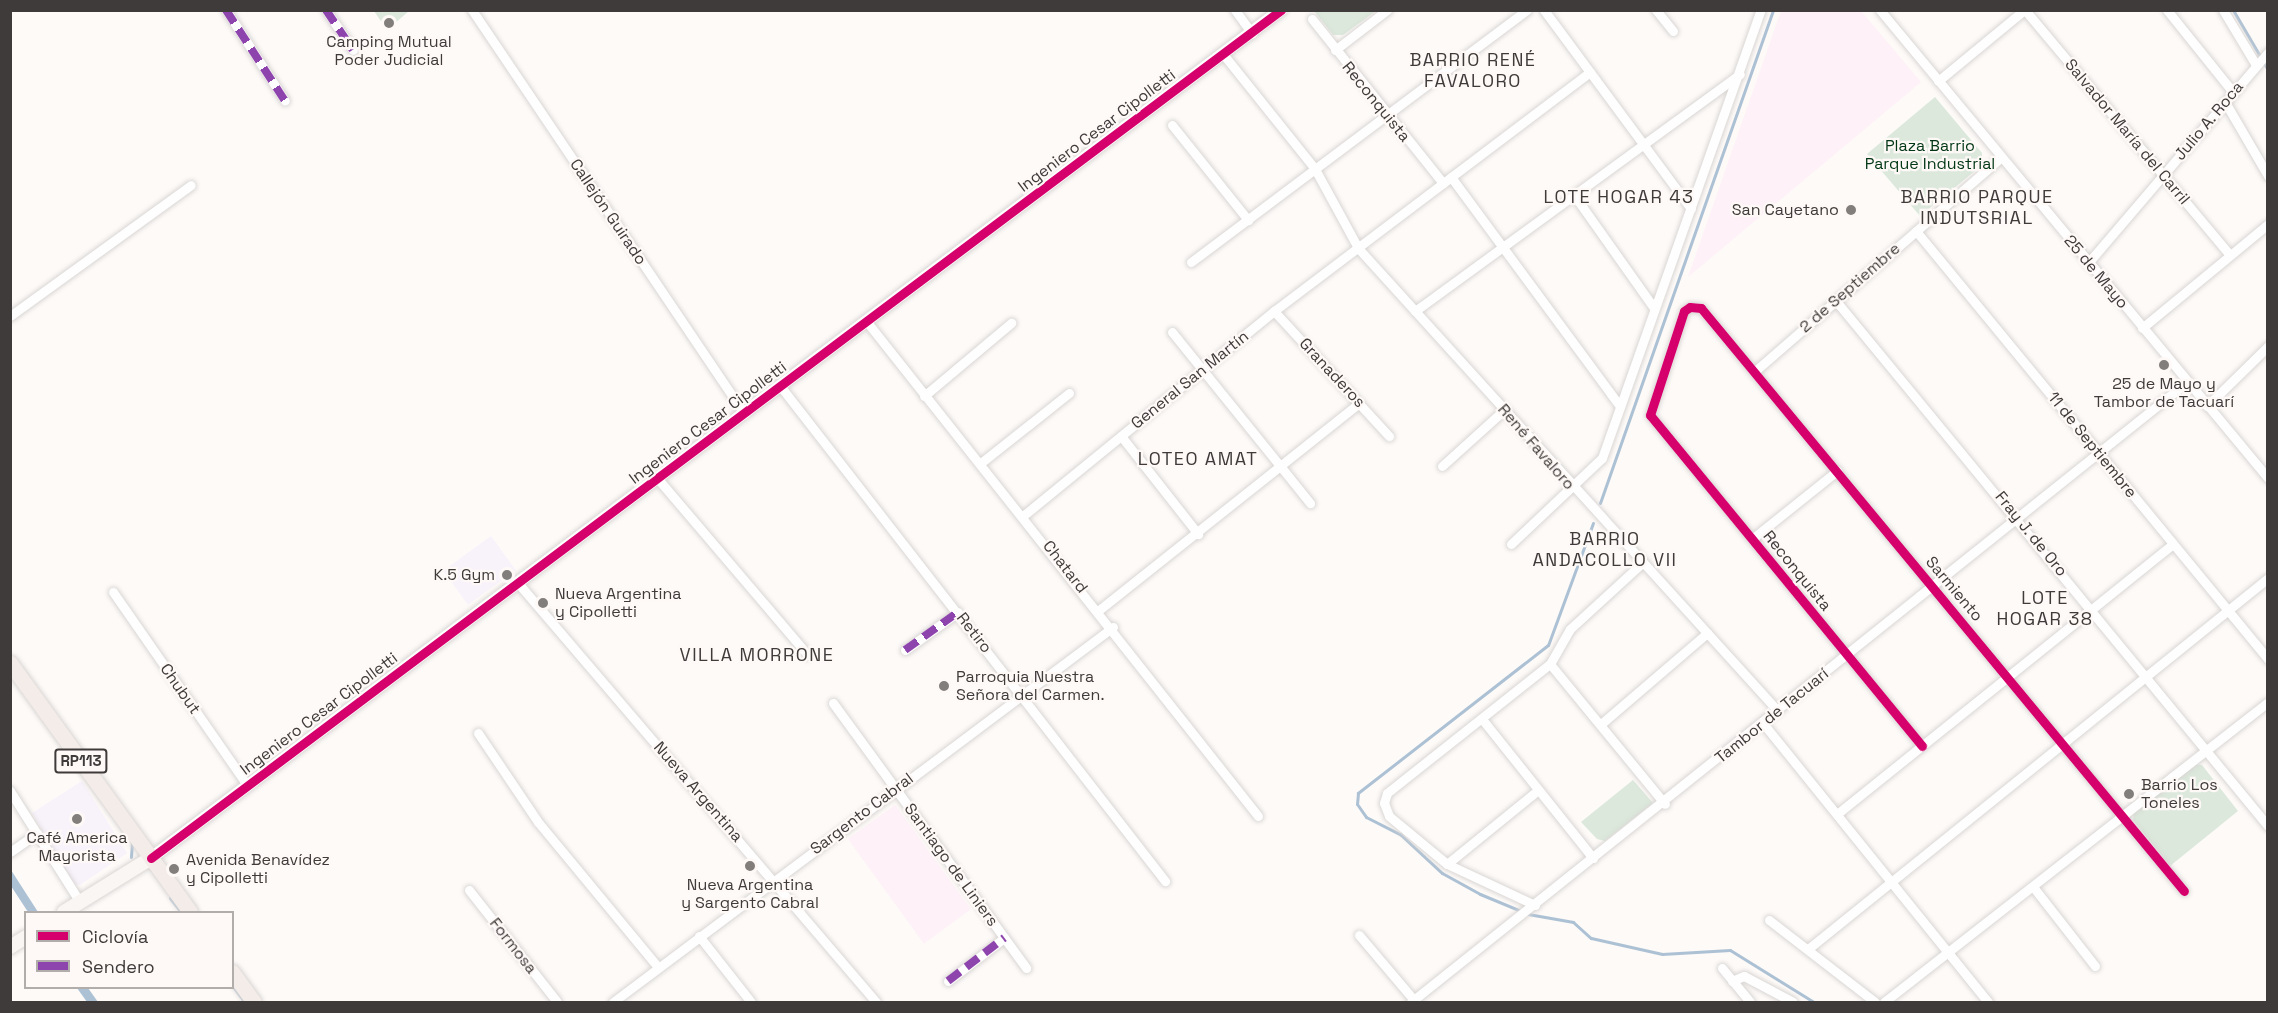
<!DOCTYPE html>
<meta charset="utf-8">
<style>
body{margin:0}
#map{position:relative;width:2278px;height:1013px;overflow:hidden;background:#fdfaf8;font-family:"Space Grotesk",sans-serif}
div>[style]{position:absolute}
.commercial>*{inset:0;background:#f8f2fb;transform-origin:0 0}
.education>*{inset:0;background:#fef1f8;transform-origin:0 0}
.green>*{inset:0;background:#dbe8db}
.water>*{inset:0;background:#adc1d4}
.stream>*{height:3px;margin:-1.5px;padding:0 1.5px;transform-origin:1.5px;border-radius:1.5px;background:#adc1d4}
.roads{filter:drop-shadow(0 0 2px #d9d6d4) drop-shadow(0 0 2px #d9d6d4)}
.minor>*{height:9px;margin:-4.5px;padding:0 4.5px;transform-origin:4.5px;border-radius:4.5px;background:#fffefe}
.tertiary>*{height:12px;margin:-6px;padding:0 6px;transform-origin:6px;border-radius:6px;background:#fffefe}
.secondary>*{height:14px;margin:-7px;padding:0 7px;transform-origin:7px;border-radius:7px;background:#faf6f3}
.primary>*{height:15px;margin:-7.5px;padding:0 7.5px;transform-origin:7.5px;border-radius:7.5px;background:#f4ece8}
.quiet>*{height:8px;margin-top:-4px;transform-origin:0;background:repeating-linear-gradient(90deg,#8e44ad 0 15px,transparent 0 23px)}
.cycleway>*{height:9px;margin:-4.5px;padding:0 4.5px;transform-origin:4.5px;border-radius:4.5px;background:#d6006c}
.dots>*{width:16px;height:16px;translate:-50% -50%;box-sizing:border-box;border:3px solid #fef9f7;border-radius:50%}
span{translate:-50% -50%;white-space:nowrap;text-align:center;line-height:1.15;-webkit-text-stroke:4.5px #fef9f7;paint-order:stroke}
.shield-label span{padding:2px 4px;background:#fef9f7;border:2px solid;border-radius:4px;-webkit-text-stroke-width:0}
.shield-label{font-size:15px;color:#3e3b3a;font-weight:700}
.poi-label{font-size:16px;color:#3e3b3a}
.right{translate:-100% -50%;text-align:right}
.left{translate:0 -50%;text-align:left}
.street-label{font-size:16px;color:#3e3b3a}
.park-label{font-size:16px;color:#013714}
.neighbourhood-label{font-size:18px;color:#3e3b3a;letter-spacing:1.5px}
.frame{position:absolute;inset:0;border:12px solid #3e3b3a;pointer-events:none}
.legend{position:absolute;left:24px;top:911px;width:210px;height:78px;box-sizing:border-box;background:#fef9f7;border:2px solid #b1adab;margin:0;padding:8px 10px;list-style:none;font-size:18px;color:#3e3b3a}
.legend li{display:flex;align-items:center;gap:12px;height:30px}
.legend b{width:30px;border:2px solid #b1adab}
</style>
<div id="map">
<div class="commercial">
<div style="left:491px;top:536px;width:42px;height:59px;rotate:54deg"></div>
<div style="clip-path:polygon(82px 781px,127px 853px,80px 885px,74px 884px,32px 813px)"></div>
</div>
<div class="education">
<div style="clip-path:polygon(1781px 11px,1861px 11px,1921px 82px,1688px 277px)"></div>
<div style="left:895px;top:805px;width:129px;height:58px;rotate:54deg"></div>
</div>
<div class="green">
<div style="clip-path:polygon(374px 11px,409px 11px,387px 30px)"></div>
<div style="clip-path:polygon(1314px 11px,1376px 11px,1343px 35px,1333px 35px)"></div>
<div style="clip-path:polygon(1935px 97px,1982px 153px,1982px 165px,1920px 216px,1867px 154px)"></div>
<div style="clip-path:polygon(2194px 764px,2202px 765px,2238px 811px,2170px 866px,2133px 820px,2134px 812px)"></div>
<div style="clip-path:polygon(1633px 780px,1653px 803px,1605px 841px,1597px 839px,1581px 822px)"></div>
</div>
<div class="water">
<div style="clip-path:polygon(10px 870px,11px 870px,38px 912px,28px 912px,11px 886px)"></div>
<div style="clip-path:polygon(77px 988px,88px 988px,98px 1002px,87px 1002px)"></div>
</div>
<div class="stream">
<div style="left:2233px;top:10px;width:69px;rotate:59.7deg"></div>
<div style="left:1600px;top:503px;width:522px;rotate:-70.66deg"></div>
<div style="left:1593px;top:523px;width:130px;rotate:110.2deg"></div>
<div style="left:1548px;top:645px;width:241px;rotate:142.1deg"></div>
<div style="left:1358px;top:793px;width:11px;rotate:95deg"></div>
<div style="left:1357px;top:804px;width:16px;rotate:55deg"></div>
<div style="left:1366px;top:817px;width:39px;rotate:27deg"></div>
<div style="left:1401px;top:835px;width:56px;rotate:42.8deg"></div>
<div style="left:1442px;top:873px;width:43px;rotate:28.9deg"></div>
<div style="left:1480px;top:894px;width:52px;rotate:22.6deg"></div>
<div style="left:1528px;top:914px;width:46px;rotate:10.1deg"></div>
<div style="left:1573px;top:922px;width:24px;rotate:42deg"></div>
<div style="left:1591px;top:938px;width:73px;rotate:12.7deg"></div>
<div style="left:1662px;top:954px;width:68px;rotate:-3.4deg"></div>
<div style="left:1730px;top:950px;width:99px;rotate:31.8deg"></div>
<div style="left:131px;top:857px;width:13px;rotate:-86deg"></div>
<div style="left:170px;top:898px;width:18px;rotate:52deg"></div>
<div style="left:232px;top:985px;width:21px;rotate:53deg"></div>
</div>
<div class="roads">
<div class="minor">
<div style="left:226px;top:10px;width:108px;rotate:57deg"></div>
<div style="left:326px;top:10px;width:48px;rotate:56deg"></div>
<div style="left:472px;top:10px;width:487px;rotate:56deg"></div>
<div style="left:1235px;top:10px;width:29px;rotate:54deg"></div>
<div style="left:1544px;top:10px;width:247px;rotate:53.5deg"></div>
<div style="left:1656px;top:10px;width:27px;rotate:51deg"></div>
<div style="left:1880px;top:10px;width:608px;rotate:50.34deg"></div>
<div style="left:2025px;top:10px;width:318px;rotate:50.1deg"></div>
<div style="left:2167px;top:10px;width:105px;rotate:51.2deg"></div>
<div style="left:2223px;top:10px;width:64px;rotate:59deg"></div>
<div style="left:1312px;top:19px;width:210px;rotate:51.4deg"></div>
<div style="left:1335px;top:50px;width:66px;rotate:-37.6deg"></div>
<div style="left:1223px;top:54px;width:147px;rotate:51.3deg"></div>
<div style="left:1315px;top:169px;width:90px;rotate:61.4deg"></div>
<div style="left:1358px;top:248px;width:624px;rotate:47.79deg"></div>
<div style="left:1938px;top:81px;width:112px;rotate:-39.5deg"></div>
<div style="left:2225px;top:102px;width:86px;rotate:59.8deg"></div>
<div style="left:1172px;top:125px;width:122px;rotate:51.3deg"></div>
<div style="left:1451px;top:177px;width:285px;rotate:53.6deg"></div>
<div style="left:1574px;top:195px;width:138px;rotate:54.7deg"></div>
<div style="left:1916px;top:231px;width:554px;rotate:50.57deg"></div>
<div style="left:1191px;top:262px;width:420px;rotate:-36.9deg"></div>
<div style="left:2088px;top:263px;width:277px;rotate:-49.5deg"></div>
<div style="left:1836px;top:301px;width:680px;rotate:50.55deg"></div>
<div style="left:1274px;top:311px;width:170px;rotate:47.4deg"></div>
<div style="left:1415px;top:311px;width:402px;rotate:-36.1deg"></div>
<div style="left:10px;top:316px;width:223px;rotate:-35.9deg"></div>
<div style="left:867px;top:322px;width:630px;rotate:51.64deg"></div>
<div style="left:2142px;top:328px;width:163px;rotate:-39.5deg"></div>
<div style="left:1172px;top:332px;width:220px;rotate:51.1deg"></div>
<div style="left:1754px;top:372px;width:327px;rotate:-41deg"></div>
<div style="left:781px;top:387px;width:626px;rotate:52.14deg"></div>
<div style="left:924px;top:396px;width:114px;rotate:-40deg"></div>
<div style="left:2207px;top:406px;width:86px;rotate:-44.5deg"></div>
<div style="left:1121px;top:436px;width:125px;rotate:51.8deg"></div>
<div style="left:982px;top:462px;width:111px;rotate:-38.4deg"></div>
<div style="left:1442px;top:466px;width:84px;rotate:-42.1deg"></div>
<div style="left:658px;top:479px;width:231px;rotate:49.6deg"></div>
<div style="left:1024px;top:515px;width:323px;rotate:-39.2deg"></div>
<div style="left:1274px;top:311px;width:396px;rotate:-37.1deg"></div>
<div style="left:1752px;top:539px;width:109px;rotate:-38.7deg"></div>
<div style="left:1511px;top:544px;width:125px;rotate:-43.4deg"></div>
<div style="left:1602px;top:458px;width:475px;rotate:-70.5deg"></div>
<div style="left:518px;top:583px;width:551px;rotate:49.49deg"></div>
<div style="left:113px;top:592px;width:236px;rotate:55.2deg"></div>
<div style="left:1099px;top:610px;width:332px;rotate:-38.5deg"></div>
<div style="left:905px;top:650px;width:65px;rotate:-35.6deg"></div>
<div style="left:1550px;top:664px;width:181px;rotate:50.6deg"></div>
<div style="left:833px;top:703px;width:328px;rotate:53.9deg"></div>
<div style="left:1482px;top:719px;width:178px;rotate:51.4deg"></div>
<div style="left:1762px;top:722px;width:360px;rotate:51.1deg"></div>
<div style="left:1601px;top:724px;width:140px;rotate:-40.6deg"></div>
<div style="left:478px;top:733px;width:107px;rotate:56deg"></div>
<div style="left:538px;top:822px;width:188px;rotate:50.4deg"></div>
<div style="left:1922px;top:746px;width:428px;rotate:-129.4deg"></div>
<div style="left:1650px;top:415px;width:109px;rotate:-71.9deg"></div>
<div style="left:1684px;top:311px;width:7px;rotate:-34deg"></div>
<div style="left:1690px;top:307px;width:11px;rotate:5deg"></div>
<div style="left:1701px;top:308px;width:757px;rotate:50.36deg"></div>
<div style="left:10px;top:791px;width:131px;rotate:57.8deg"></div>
<div style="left:1837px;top:814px;width:431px;rotate:-38.8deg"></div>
<div style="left:10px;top:852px;width:33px;rotate:-35deg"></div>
<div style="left:1447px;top:864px;width:117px;rotate:-39.1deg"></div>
<div style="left:2034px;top:888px;width:99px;rotate:52deg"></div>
<div style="left:469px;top:890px;width:142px;rotate:51.8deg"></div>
<div style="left:1535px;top:905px;width:97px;rotate:-155deg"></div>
<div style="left:1447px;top:864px;width:75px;rotate:-140.4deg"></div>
<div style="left:1389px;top:816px;width:14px;rotate:-111deg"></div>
<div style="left:1384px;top:803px;width:10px;rotate:-73deg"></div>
<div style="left:1387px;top:793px;width:208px;rotate:-38.4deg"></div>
<div style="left:1550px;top:664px;width:40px;rotate:-60.3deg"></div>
<div style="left:1570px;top:629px;width:98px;rotate:-42.5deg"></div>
<div style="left:1769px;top:920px;width:134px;rotate:37.7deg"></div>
<div style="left:1359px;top:935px;width:85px;rotate:49.8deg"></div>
<div style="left:699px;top:936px;width:84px;rotate:51.8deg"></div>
<div style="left:1808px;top:949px;width:591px;rotate:-38.89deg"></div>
<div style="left:1722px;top:968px;width:44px;rotate:50.5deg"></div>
<div style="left:948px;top:981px;width:71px;rotate:-37.5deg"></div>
<div style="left:1732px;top:981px;width:13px;rotate:-23deg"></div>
<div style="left:1744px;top:976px;width:55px;rotate:28deg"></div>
<div style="left:613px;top:1002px;width:625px;rotate:-36.87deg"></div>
<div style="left:1411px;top:1002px;width:993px;rotate:-38.62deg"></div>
<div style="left:1884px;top:1002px;width:487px;rotate:-38deg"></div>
</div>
<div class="tertiary">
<div style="left:151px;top:858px;width:1413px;rotate:-36.89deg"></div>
</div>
<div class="secondary">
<div style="left:64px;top:912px;width:102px;rotate:-31.8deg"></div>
<div style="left:10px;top:947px;width:19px;rotate:-32deg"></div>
</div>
<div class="primary">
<div style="left:10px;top:663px;width:307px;rotate:54.1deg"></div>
<div style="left:232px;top:972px;width:37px;rotate:54deg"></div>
</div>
</div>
<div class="quiet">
<div style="left:226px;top:10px;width:108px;rotate:57deg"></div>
<div style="left:326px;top:10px;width:48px;rotate:56deg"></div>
<div style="left:905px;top:650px;width:65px;rotate:-35.6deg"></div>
<div style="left:948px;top:981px;width:71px;rotate:-37.5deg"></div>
</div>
<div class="cycleway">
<div style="left:1922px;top:746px;width:428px;rotate:-129.4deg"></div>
<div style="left:1650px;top:415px;width:109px;rotate:-71.9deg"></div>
<div style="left:1684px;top:311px;width:7px;rotate:-34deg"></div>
<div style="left:1690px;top:307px;width:11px;rotate:5deg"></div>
<div style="left:1701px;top:308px;width:757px;rotate:50.36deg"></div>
<div style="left:151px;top:858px;width:1413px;rotate:-36.89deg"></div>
</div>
<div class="dots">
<div style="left:389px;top:23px;background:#817e7c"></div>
<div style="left:1851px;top:210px;background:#817e7c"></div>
<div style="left:2164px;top:365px;background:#817e7c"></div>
<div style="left:507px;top:575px;background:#817e7c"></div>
<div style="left:543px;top:603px;background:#817e7c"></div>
<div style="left:944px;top:686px;background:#817e7c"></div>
<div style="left:2129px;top:794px;background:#817e7c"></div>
<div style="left:77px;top:819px;background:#817e7c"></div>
<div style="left:750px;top:866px;background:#817e7c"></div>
<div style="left:174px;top:869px;background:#817e7c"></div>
</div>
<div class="shield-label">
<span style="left:81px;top:761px">RP113</span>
</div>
<div class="poi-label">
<span style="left:389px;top:51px">Camping Mutual<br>Poder Judicial</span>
<span class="right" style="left:1839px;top:210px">San Cayetano</span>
<span style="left:2164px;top:393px">25 de Mayo y<br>Tambor de Tacuarí</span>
<span class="right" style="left:495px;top:575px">K.5 Gym</span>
<span class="left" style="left:555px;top:603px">Nueva Argentina<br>y Cipolletti</span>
<span class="left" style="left:956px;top:686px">Parroquia Nuestra<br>Señora del Carmen.</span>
<span class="left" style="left:2141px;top:794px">Barrio Los<br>Toneles</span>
<span style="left:77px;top:847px">Café America<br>Mayorista</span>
<span class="left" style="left:186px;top:869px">Avenida Benavídez<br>y Cipolletti</span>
<span style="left:750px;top:894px">Nueva Argentina<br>y Sargento Cabral</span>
</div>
<div class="street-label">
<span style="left:1376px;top:102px;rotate:51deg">Reconquista</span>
<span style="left:2209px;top:121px;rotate:-50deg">Julio A. Roca</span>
<span style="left:1097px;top:131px;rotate:-37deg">Ingeniero Cesar Cipolletti</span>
<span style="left:2127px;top:132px;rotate:50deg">Salvador María del Carril</span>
<span style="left:608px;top:212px;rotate:56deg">Callejón Guirado</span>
<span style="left:2096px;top:272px;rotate:50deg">25 de Mayo</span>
<span style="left:1850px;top:288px;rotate:-41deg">2 de Septiembre</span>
<span style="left:1332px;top:373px;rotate:47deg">Granaderos</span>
<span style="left:1190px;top:380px;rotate:-39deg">General San Martín</span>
<span style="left:708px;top:423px;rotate:-37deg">Ingeniero Cesar Cipolletti</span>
<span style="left:2092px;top:445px;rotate:51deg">11 de Septiembre</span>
<span style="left:1536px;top:447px;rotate:49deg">René Favaloro</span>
<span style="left:2031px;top:534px;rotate:51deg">Fray J. de Oro</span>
<span style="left:1065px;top:567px;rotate:52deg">Chatard</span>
<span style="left:1797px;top:571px;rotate:51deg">Reconquista</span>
<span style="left:1954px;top:589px;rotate:50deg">Sarmiento</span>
<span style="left:974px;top:633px;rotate:52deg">Retiro</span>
<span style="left:180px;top:689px;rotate:55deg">Chubut</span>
<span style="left:319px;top:714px;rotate:-37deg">Ingeniero Cesar Cipolletti</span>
<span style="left:1772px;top:716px;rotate:-39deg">Tambor de Tacuarí</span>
<span style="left:698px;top:792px;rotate:49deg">Nueva Argentina</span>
<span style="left:862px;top:814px;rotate:-37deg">Sargento Cabral</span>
<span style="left:951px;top:865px;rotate:54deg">Santiago de Liniers</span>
<span style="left:513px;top:946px;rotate:52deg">Formosa</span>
</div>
<div class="park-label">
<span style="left:1930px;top:155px">Plaza Barrio<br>Parque Industrial</span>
</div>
<div class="neighbourhood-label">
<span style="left:1473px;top:71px">BARRIO RENÉ<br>FAVALORO</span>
<span style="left:1619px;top:197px">LOTE HOGAR 43</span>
<span style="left:1977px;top:208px">BARRIO PARQUE<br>INDUTSRIAL</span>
<span style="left:1198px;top:459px">LOTEO AMAT</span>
<span style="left:1605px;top:550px">BARRIO<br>ANDACOLLO VII</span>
<span style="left:2045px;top:609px">LOTE<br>HOGAR 38</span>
<span style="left:757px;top:655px">VILLA MORRONE</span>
</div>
<div class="frame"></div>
<ul class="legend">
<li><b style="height:8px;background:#d6006c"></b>Ciclovía</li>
<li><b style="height:8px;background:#8e44ad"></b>Sendero</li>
</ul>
</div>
